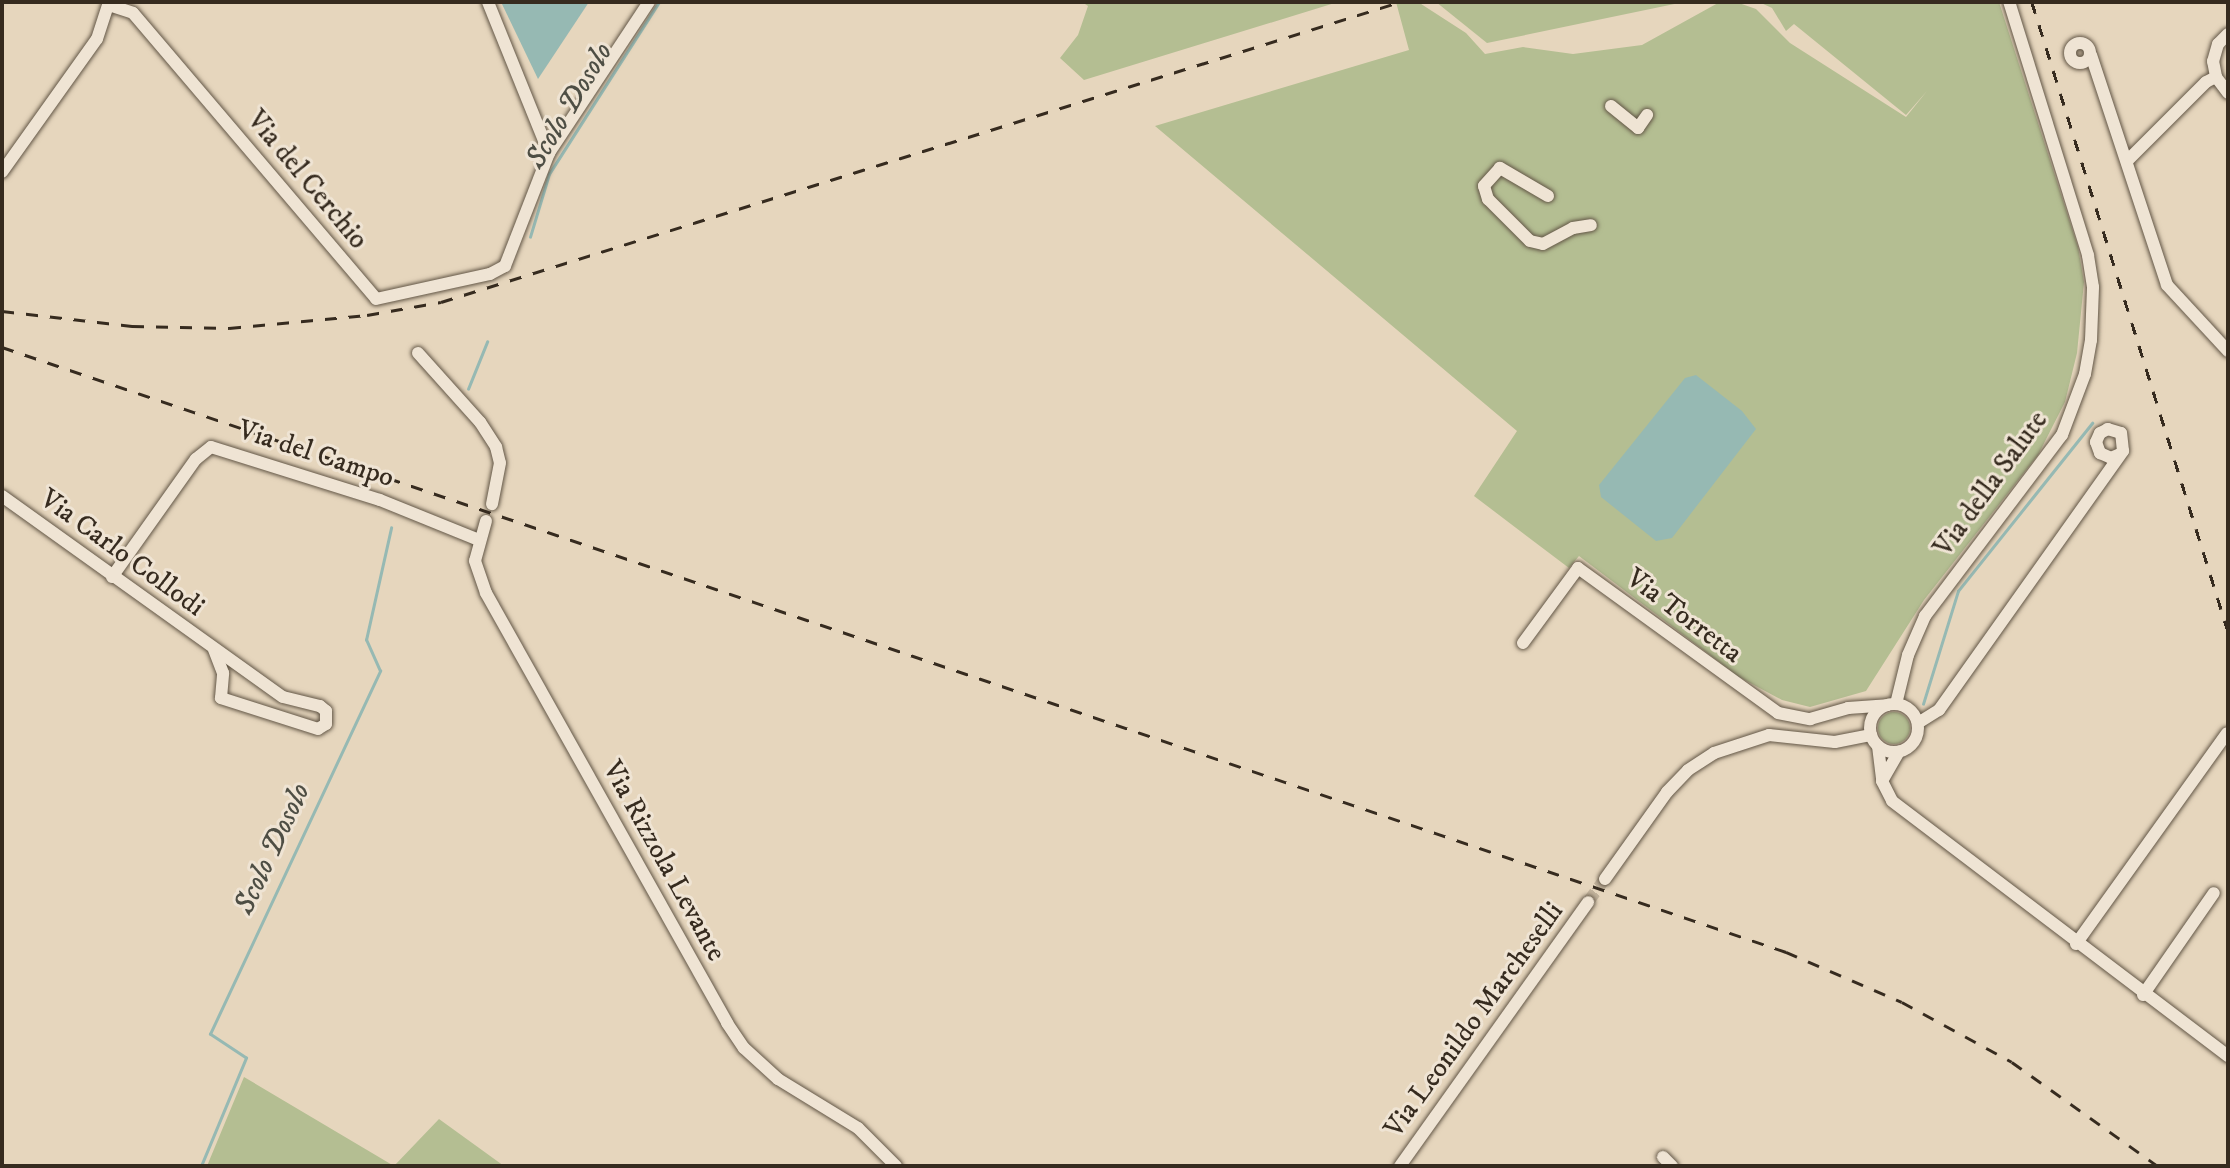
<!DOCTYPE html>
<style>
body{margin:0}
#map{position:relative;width:2230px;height:1168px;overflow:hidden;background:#e6d6bd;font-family:"IM FELL DW Pica",serif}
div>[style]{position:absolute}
.green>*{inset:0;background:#b4be92}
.round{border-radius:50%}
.water>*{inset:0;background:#96b9b3}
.stream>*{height:2.5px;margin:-1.25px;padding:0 1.25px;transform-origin:1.25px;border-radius:1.25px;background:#96b9b3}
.minor-tunnel>*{height:12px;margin-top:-6px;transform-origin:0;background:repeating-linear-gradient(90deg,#c3b49d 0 12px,transparent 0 18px)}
.roads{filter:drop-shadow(0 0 2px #625646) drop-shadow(0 0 2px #625646)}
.minor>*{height:12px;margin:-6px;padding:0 6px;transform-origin:6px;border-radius:6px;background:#efe4d4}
.minor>.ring{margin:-6px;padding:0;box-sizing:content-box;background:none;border:12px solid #efe4d4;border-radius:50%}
.rail>*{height:2.5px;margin-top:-1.25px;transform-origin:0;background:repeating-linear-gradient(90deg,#362b1f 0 12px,transparent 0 24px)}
span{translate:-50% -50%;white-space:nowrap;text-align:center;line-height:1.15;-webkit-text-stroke:6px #efe4d4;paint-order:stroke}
.street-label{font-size:28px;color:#362b1f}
.water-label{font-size:30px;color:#4e4e44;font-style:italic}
.frame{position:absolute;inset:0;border:4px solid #362b1f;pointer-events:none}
</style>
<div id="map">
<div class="green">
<div style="clip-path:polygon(1082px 2px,1338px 2px,1084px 80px,1060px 58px,1078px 35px,1088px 6px)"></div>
<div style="clip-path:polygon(1396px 2px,1418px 2px,1466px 33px,1485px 54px,1523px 47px,1573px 54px,1642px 45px,1718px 3px,1736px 2px,1756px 9px,1790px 43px,1906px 117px,1927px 91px,1906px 115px,1794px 24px,1786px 31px,1772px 8px,1759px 2px,1999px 2px,2078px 247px,2084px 282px,2077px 353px,2065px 402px,2038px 455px,1924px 600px,1866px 691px,1810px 707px,1782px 700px,1739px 677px,1579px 556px,1569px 568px,1474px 496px,1517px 431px,1155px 126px,1409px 50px)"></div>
<div style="clip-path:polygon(1436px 2px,1684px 2px,1487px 43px)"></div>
<div class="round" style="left:1878px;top:712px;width:32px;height:32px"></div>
<div style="clip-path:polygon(244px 1077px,394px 1166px,439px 1119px,504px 1166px,207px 1166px)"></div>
</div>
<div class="water">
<div style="clip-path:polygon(501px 2px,589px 2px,538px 79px)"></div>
<div style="clip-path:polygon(1696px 375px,1742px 411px,1756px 429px,1672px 538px,1656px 541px,1601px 497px,1599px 485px,1685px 378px)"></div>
</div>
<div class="stream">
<div style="left:530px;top:237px;width:66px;rotate:-73.2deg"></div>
<div style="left:549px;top:174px;width:204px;rotate:-57.4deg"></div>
<div style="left:468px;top:389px;width:51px;rotate:-68deg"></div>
<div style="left:1923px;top:704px;width:118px;rotate:-72.8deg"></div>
<div style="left:1958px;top:591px;width:215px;rotate:-51.4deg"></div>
<div style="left:201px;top:1166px;width:117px;rotate:-67.4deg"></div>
<div style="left:246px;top:1058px;width:43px;rotate:-146.3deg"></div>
<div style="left:210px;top:1034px;width:401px;rotate:-64.9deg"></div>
<div style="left:380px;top:671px;width:34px;rotate:-114deg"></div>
<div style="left:366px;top:640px;width:115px;rotate:-77.4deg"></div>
</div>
<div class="minor-tunnel">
<div style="left:1588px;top:902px;width:29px;rotate:-54deg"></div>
</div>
<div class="roads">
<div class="minor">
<div style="left:488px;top:2px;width:163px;rotate:68deg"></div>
<div style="left:109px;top:5px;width:25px;rotate:18deg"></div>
<div style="left:133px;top:13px;width:375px;rotate:49.6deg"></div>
<div style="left:376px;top:299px;width:117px;rotate:-12.4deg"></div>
<div style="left:490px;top:274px;width:17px;rotate:-28deg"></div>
<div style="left:505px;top:266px;width:121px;rotate:-68.7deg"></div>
<div style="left:549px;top:153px;width:181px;rotate:-56.5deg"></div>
<div style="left:2228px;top:34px;width:14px;rotate:135deg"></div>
<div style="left:2218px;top:44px;width:18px;rotate:106deg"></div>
<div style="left:2213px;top:61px;width:16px;rotate:79deg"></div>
<div style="left:2216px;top:77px;width:20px;rotate:53deg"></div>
<div class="ring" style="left:2070px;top:43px;width:8px;height:8px"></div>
<div style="left:2091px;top:55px;width:242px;rotate:71.7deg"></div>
<div style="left:2167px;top:285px;width:90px;rotate:47.3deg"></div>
<div style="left:1611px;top:106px;width:35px;rotate:39deg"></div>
<div style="left:1638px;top:128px;width:16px;rotate:-55deg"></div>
<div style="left:2128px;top:160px;width:110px;rotate:-45deg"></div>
<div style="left:2206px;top:82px;width:11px;rotate:-27deg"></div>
<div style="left:2px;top:172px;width:163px;rotate:-54.5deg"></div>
<div style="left:97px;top:39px;width:39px;rotate:-72deg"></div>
<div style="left:1548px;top:196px;width:56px;rotate:-149.7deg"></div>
<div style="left:1500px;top:168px;width:24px;rotate:132deg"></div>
<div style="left:1484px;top:186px;width:14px;rotate:73deg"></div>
<div style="left:1488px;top:199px;width:59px;rotate:45deg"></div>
<div style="left:1530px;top:241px;width:13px;rotate:13deg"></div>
<div style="left:1543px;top:244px;width:34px;rotate:-28deg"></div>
<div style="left:1573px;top:228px;width:18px;rotate:-9deg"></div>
<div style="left:418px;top:353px;width:93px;rotate:48.1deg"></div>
<div style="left:480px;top:422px;width:30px;rotate:57deg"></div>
<div style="left:496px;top:447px;width:16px;rotate:76deg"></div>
<div style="left:500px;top:463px;width:42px;rotate:101deg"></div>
<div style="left:2px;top:496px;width:345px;rotate:35.6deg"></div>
<div style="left:283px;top:697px;width:38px;rotate:14deg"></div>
<div style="left:320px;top:706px;width:8px;rotate:40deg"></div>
<div style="left:326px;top:711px;width:13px;rotate:90deg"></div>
<div style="left:326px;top:724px;width:9px;rotate:148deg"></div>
<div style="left:318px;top:729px;width:102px;rotate:-162.3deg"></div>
<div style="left:221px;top:698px;width:25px;rotate:-85deg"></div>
<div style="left:223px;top:673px;width:26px;rotate:-111deg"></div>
<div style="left:486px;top:521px;width:41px;rotate:105.4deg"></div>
<div style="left:475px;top:561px;width:34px;rotate:71deg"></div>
<div style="left:486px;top:593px;width:493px;rotate:60.7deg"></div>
<div style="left:727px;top:1023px;width:30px;rotate:56deg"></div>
<div style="left:744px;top:1048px;width:46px;rotate:42.4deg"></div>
<div style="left:778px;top:1079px;width:94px;rotate:31.5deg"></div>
<div style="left:858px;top:1128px;width:54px;rotate:45deg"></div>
<div style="left:112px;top:577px;width:145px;rotate:-54.6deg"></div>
<div style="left:196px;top:459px;width:19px;rotate:-39deg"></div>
<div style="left:211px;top:447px;width:177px;rotate:17.4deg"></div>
<div style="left:380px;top:500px;width:107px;rotate:22deg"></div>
<div style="left:1523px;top:643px;width:93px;rotate:-53.7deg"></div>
<div style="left:1578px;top:568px;width:247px;rotate:35.9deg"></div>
<div style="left:1778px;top:713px;width:33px;rotate:11deg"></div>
<div style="left:1810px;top:719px;width:40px;rotate:-16deg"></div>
<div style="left:1848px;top:708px;width:39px;rotate:-4deg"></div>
<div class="ring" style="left:1870px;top:704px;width:36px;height:36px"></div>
<div style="left:1896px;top:704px;width:50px;rotate:-76.2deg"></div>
<div style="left:1908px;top:655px;width:43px;rotate:-66.4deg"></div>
<div style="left:1925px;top:616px;width:227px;rotate:-52.9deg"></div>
<div style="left:2062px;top:435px;width:65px;rotate:-69.3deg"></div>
<div style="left:2085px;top:374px;width:35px;rotate:-80deg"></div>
<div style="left:2091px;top:340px;width:53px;rotate:-87.8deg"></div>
<div style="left:2093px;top:287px;width:32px;rotate:-99deg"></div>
<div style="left:2088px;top:255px;width:265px;rotate:-107.3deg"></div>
<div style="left:1918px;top:723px;width:25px;rotate:-32deg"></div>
<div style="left:1939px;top:710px;width:318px;rotate:-54.6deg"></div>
<div style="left:2123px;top:451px;width:18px;rotate:-96deg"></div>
<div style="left:2121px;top:433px;width:14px;rotate:-163deg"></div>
<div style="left:2108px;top:429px;width:9px;rotate:153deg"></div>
<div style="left:2100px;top:433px;width:10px;rotate:114deg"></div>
<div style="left:2096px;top:442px;width:12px;rotate:70deg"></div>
<div style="left:2100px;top:453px;width:12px;rotate:24deg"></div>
<div style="left:2111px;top:458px;width:10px;rotate:-24deg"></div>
<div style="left:1878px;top:746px;width:35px;rotate:83deg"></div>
<div style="left:1882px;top:781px;width:34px;rotate:-60deg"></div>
<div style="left:1882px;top:781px;width:22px;rotate:63deg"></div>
<div style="left:1892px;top:801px;width:422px;rotate:37.2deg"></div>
<div style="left:1605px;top:879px;width:107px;rotate:-54.5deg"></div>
<div style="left:1667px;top:792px;width:30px;rotate:-46deg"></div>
<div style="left:1688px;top:770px;width:31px;rotate:-33deg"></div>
<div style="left:1714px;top:753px;width:58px;rotate:-18.1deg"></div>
<div style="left:1769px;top:735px;width:66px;rotate:6.1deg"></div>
<div style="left:1835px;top:742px;width:37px;rotate:-11deg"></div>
<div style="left:2076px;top:944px;width:259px;rotate:-54.4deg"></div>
<div style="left:2143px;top:995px;width:124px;rotate:-55.2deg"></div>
<div style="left:1663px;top:1157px;width:13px;rotate:45deg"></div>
<div style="left:1400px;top:1166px;width:324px;rotate:-54.5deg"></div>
</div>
</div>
<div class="rail">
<div style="left:2032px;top:2px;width:659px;rotate:72.69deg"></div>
<div style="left:2px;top:311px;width:131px;rotate:6.6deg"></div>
<div style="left:132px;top:326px;width:97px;rotate:1.2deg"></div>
<div style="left:229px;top:328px;width:139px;rotate:-5.4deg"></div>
<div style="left:367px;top:315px;width:75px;rotate:-10deg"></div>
<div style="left:441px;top:302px;width:998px;rotate:-17.38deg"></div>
<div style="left:2px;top:347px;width:1884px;rotate:18.73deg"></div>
<div style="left:1786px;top:952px;width:126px;rotate:23.3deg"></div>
<div style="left:1902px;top:1002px;width:125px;rotate:28.6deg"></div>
<div style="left:2012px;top:1062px;width:179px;rotate:35.5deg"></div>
</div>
<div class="street-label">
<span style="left:307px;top:180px;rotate:50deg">Via del Cerchio</span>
<span style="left:316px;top:454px;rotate:18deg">Via del Campo</span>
<span style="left:1991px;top:484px;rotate:-54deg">Via della Salute</span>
<span style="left:122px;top:553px;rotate:36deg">Via Carlo Collodi</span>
<span style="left:1684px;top:616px;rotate:37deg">Via Torretta</span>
<span style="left:664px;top:861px;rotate:61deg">Via Rizzola Levante</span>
<span style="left:1474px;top:1020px;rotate:-54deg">Via Leonildo Marcheselli</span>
</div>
<div class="water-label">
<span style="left:570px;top:106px;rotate:-59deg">Scolo Dosolo</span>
<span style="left:273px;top:849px;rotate:-65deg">Scolo Dosolo</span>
</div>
<div class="frame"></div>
</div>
